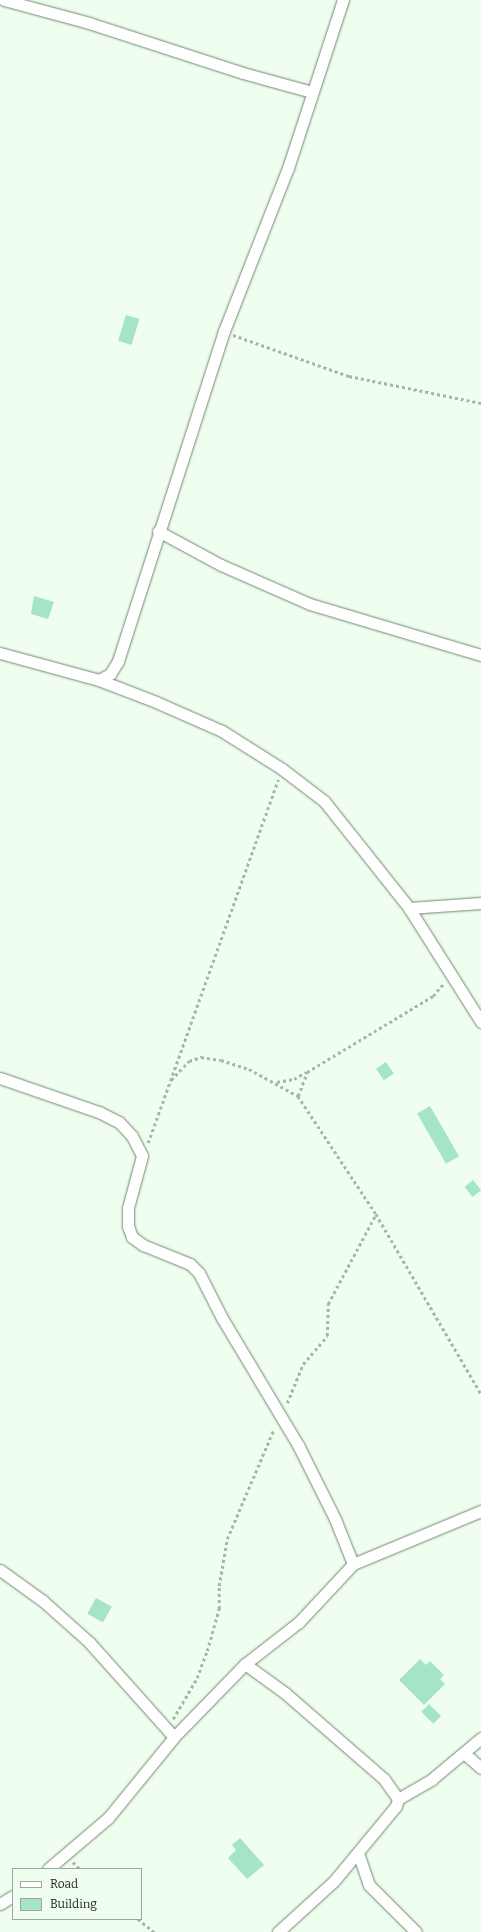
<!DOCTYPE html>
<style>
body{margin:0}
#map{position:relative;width:481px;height:1932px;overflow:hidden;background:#effeee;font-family:Bitter,serif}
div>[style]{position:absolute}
.building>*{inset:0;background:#a5e4c6;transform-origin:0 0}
.path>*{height:2.5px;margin-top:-1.25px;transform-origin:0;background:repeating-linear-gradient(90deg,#a9b5a8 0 3px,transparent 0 6px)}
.roads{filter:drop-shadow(0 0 1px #758573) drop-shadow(0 0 1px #758573)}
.minor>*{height:11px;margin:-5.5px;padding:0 5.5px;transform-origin:5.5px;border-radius:5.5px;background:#fff}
span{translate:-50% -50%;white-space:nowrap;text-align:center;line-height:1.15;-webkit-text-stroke:3px #effeee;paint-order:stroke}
.legend{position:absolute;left:12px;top:1868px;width:130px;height:52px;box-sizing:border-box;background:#effeee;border:1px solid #9ca89b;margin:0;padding:5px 7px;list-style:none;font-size:12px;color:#20261f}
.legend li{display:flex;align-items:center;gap:8px;height:20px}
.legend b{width:20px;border:1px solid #9ca89b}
</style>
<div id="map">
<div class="building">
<div style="left:126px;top:315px;width:14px;height:27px;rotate:17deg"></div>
<div style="clip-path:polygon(34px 596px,54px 602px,48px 619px,31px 614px)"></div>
<div style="left:386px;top:1062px;width:14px;height:12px;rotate:56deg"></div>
<div style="left:430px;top:1106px;width:58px;height:15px;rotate:60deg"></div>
<div style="left:473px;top:1180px;width:13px;height:11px;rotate:51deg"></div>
<div style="left:96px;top:1598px;width:18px;height:18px;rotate:29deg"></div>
<div style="clip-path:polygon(420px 1659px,426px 1665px,430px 1661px,444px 1675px,440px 1679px,445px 1684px,424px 1705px,399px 1680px)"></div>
<div style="left:429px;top:1704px;width:17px;height:11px;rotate:45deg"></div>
<div style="clip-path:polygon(240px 1838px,264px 1865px,247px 1879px,228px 1858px,236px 1850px,232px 1845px)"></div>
</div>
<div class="path">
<div style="left:233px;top:335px;width:123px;rotate:19.5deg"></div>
<div style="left:349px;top:376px;width:135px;rotate:11.6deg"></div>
<div style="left:171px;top:1080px;width:26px;rotate:-47deg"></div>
<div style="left:189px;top:1061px;width:13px;rotate:-18deg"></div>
<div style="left:201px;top:1057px;width:20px;rotate:9deg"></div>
<div style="left:221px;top:1060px;width:29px;rotate:18deg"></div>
<div style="left:249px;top:1069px;width:56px;rotate:28.9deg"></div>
<div style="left:298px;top:1096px;width:141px;rotate:56.5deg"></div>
<div style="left:376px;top:1214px;width:208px;rotate:59.7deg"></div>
<div style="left:277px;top:1082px;width:17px;rotate:-10deg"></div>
<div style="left:294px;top:1079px;width:14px;rotate:-30deg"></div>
<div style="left:298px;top:1096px;width:26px;rotate:-69deg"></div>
<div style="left:307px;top:1072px;width:147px;rotate:-31.1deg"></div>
<div style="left:433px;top:996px;width:16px;rotate:-50deg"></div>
<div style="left:148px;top:1143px;width:386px;rotate:-70.3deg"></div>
<div style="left:287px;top:1403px;width:42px;rotate:-67.7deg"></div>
<div style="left:303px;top:1364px;width:37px;rotate:-49deg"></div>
<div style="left:327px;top:1336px;width:32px;rotate:-88deg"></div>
<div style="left:328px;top:1304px;width:102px;rotate:-61.9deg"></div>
<div style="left:173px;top:1719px;width:48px;rotate:-59.7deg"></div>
<div style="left:197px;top:1678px;width:29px;rotate:-70deg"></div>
<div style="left:207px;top:1651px;width:44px;rotate:-74.1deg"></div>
<div style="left:219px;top:1609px;width:23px;rotate:-90deg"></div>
<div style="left:219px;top:1586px;width:48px;rotate:-80.3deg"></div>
<div style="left:227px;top:1539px;width:120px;rotate:-66.9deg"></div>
<div style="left:73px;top:1862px;width:10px;rotate:45deg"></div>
<div style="left:138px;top:1919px;width:21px;rotate:39deg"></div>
</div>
<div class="roads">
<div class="minor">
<div style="left:4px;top:0;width:88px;rotate:15.1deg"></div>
<div style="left:89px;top:23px;width:162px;rotate:18deg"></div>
<div style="left:243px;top:73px;width:72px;rotate:15.4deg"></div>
<div style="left:158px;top:531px;width:72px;rotate:28.4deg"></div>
<div style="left:221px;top:565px;width:97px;rotate:23.7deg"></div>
<div style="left:310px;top:604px;width:178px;rotate:16.6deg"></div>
<div style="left:0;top:653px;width:103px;rotate:15.3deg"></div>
<div style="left:99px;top:680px;width:13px;rotate:-29deg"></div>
<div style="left:110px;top:674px;width:15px;rotate:-58deg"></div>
<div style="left:118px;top:661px;width:347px;rotate:-72.2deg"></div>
<div style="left:224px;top:331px;width:175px;rotate:-68.6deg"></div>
<div style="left:288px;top:168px;width:177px;rotate:-71.9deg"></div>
<div style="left:99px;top:680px;width:61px;rotate:21.1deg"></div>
<div style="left:156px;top:702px;width:72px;rotate:23.7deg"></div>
<div style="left:222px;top:731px;width:71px;rotate:32.3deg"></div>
<div style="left:282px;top:769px;width:53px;rotate:37.3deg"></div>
<div style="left:324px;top:801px;width:137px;rotate:51.5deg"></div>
<div style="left:409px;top:908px;width:135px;rotate:57.7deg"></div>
<div style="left:409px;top:908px;width:72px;rotate:-4deg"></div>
<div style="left:0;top:1078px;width:105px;rotate:19deg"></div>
<div style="left:99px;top:1112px;width:22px;rotate:27deg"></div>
<div style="left:119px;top:1122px;width:19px;rotate:47deg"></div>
<div style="left:132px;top:1136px;width:22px;rotate:63deg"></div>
<div style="left:142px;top:1156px;width:54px;rotate:105.1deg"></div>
<div style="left:128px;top:1208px;width:18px;rotate:90deg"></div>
<div style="left:128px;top:1226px;width:12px;rotate:70deg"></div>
<div style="left:132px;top:1237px;width:14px;rotate:36deg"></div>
<div style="left:143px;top:1245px;width:51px;rotate:22deg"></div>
<div style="left:190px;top:1264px;width:13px;rotate:45deg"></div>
<div style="left:199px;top:1273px;width:51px;rotate:62.9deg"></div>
<div style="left:222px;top:1318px;width:148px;rotate:59.1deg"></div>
<div style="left:298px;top:1445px;width:83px;rotate:63.4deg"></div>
<div style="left:335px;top:1519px;width:48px;rotate:68.2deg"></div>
<div style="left:0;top:1570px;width:53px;rotate:35.8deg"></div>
<div style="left:43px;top:1601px;width:62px;rotate:41.7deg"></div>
<div style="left:89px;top:1642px;width:127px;rotate:48.2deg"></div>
<div style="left:245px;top:1664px;width:49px;rotate:35.9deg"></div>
<div style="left:285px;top:1693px;width:131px;rotate:41deg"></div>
<div style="left:384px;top:1779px;width:24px;rotate:55deg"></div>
<div style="left:398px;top:1799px;width:7px;rotate:106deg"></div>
<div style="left:396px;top:1806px;width:97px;rotate:129.6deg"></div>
<div style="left:334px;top:1881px;width:76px;rotate:137.7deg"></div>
<div style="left:465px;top:1754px;width:21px;rotate:41deg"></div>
<div style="left:398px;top:1799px;width:39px;rotate:-30deg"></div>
<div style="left:432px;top:1779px;width:64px;rotate:-39.9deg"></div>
<div style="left:358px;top:1853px;width:34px;rotate:71deg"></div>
<div style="left:369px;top:1885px;width:66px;rotate:45deg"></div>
<div style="left:48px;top:1869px;width:79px;rotate:-40.4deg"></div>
<div style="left:108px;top:1818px;width:104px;rotate:-50.8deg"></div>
<div style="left:174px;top:1737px;width:102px;rotate:-45.8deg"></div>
<div style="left:245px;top:1664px;width:68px;rotate:-37.9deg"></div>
<div style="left:299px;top:1622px;width:79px;rotate:-47deg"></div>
<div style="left:353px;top:1564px;width:139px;rotate:-22.5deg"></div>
<div style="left:0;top:1904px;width:15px;rotate:-32deg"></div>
</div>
</div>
<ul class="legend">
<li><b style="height:5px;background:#fff"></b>Road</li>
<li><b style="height:11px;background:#a5e4c6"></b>Building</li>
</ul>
</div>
